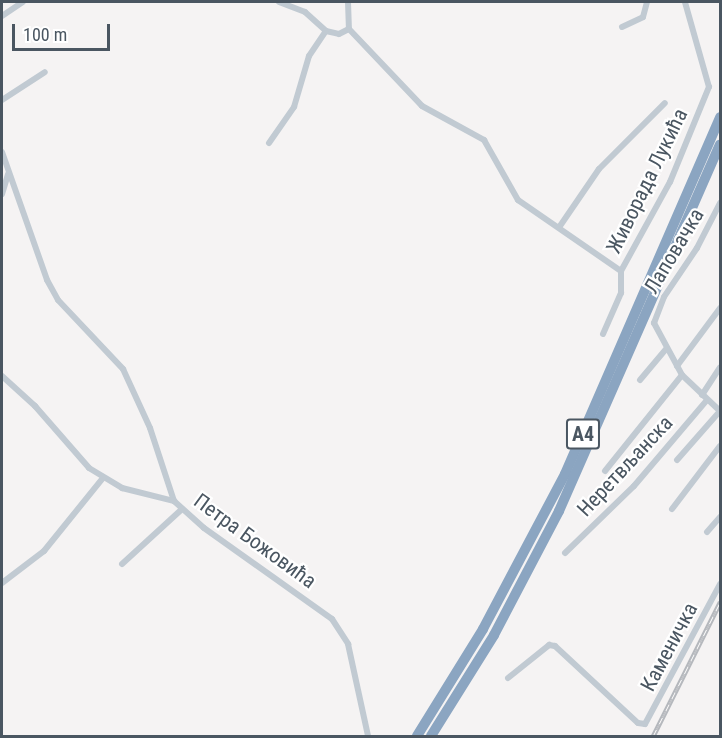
<!DOCTYPE html>
<meta charset="utf-8">
<style>
body{margin:0}
#map{position:relative;width:722px;height:738px;overflow:hidden;background:#f5f3f3;font-family:"Roboto Condensed",sans-serif}
div>[style]{position:absolute}
.minor>*{height:6px;margin:-3px;padding:0 3px;transform-origin:3px;border-radius:3px;background:#c1cad2}
.motorway>*{height:10px;margin:-5px;padding:0 5px;transform-origin:5px;border-radius:5px;background:#8ba5c1}
.rail>*{height:4.5px;margin-top:-2.25px;transform-origin:0;background:repeating-linear-gradient(90deg,#fff 0 7px,#b5b8bd 0 14px);box-sizing:border-box;border-block:2px solid #b5b8bd}
span{translate:-50% -50%;white-space:nowrap;text-align:center;line-height:1.15;-webkit-text-stroke:4.5px #fff;paint-order:stroke}
.shield-label span{padding:2px 4px;background:#fff;border:2px solid;border-radius:4px;-webkit-text-stroke-width:0}
.shield-label{font-size:20px;color:#4a5661;font-weight:700}
.street-label{font-size:21px;color:#4a5661}
.frame{position:absolute;inset:0;border:3px solid #4a5661;pointer-events:none}
.scale{position:absolute;left:12px;top:24px;width:98px;height:27px;box-sizing:border-box;border:3px solid #4a5661;border-top:0;padding-left:8px;font-size:18px;line-height:21px;white-space:nowrap;color:#4a5661;-webkit-text-stroke:4px #fff;paint-order:stroke}
</style>
<div id="map">
<div class="minor">
<div style="left:279px;top:2px;width:28px;rotate:21deg"></div>
<div style="left:305px;top:12px;width:28px;rotate:42deg"></div>
<div style="left:326px;top:31px;width:13px;rotate:13deg"></div>
<div style="left:339px;top:34px;width:11px;rotate:-27deg"></div>
<div style="left:348px;top:2px;width:27px;rotate:88deg"></div>
<div style="left:349px;top:29px;width:106px;rotate:46.5deg"></div>
<div style="left:422px;top:106px;width:71px;rotate:28.7deg"></div>
<div style="left:484px;top:140px;width:69px;rotate:60.5deg"></div>
<div style="left:518px;top:200px;width:125px;rotate:34.6deg"></div>
<div style="left:2px;top:16px;width:25px;rotate:-34deg"></div>
<div style="left:622px;top:27px;width:23px;rotate:-25deg"></div>
<div style="left:643px;top:17px;width:16px;rotate:-75deg"></div>
<div style="left:2px;top:100px;width:51px;rotate:-33.1deg"></div>
<div style="left:269px;top:143px;width:44px;rotate:-55.2deg"></div>
<div style="left:294px;top:107px;width:53px;rotate:-73.6deg"></div>
<div style="left:309px;top:56px;width:30px;rotate:-56deg"></div>
<div style="left:2px;top:152px;width:136px;rotate:70.6deg"></div>
<div style="left:47px;top:280px;width:23px;rotate:61deg"></div>
<div style="left:58px;top:300px;width:95px;rotate:46.7deg"></div>
<div style="left:123px;top:369px;width:65px;rotate:65.4deg"></div>
<div style="left:150px;top:428px;width:77px;rotate:71.8deg"></div>
<div style="left:174px;top:501px;width:40px;rotate:42deg"></div>
<div style="left:204px;top:528px;width:157px;rotate:35.4deg"></div>
<div style="left:332px;top:619px;width:30px;rotate:57deg"></div>
<div style="left:348px;top:644px;width:94px;rotate:77.7deg"></div>
<div style="left:2px;top:194px;width:21px;rotate:-73deg"></div>
<div style="left:720px;top:203px;width:51px;rotate:117.1deg"></div>
<div style="left:697px;top:248px;width:59px;rotate:124deg"></div>
<div style="left:664px;top:297px;width:28px;rotate:111deg"></div>
<div style="left:654px;top:323px;width:59px;rotate:61.7deg"></div>
<div style="left:682px;top:375px;width:52px;rotate:43.5deg"></div>
<div style="left:560px;top:226px;width:69px;rotate:-55.6deg"></div>
<div style="left:599px;top:169px;width:93px;rotate:-45deg"></div>
<div style="left:621px;top:271px;width:102px;rotate:-61.2deg"></div>
<div style="left:670px;top:182px;width:103px;rotate:-67.7deg"></div>
<div style="left:709px;top:87px;width:88px;rotate:-105.8deg"></div>
<div style="left:603px;top:334px;width:45px;rotate:-66.3deg"></div>
<div style="left:621px;top:293px;width:22px;rotate:-90deg"></div>
<div style="left:677px;top:366px;width:72px;rotate:-53.4deg"></div>
<div style="left:2px;top:376px;width:45px;rotate:42.3deg"></div>
<div style="left:35px;top:406px;width:82px;rotate:48.9deg"></div>
<div style="left:89px;top:468px;width:39px;rotate:31deg"></div>
<div style="left:122px;top:488px;width:54px;rotate:14deg"></div>
<div style="left:640px;top:380px;width:40px;rotate:-50deg"></div>
<div style="left:702px;top:395px;width:33px;rotate:-57deg"></div>
<div style="left:677px;top:460px;width:65px;rotate:-48.7deg"></div>
<div style="left:605px;top:471px;width:123px;rotate:-51.3deg"></div>
<div style="left:672px;top:509px;width:79px;rotate:-52.7deg"></div>
<div style="left:707px;top:532px;width:20px;rotate:-49deg"></div>
<div style="left:565px;top:553px;width:96px;rotate:-44.2deg"></div>
<div style="left:634px;top:486px;width:113px;rotate:-49.7deg"></div>
<div style="left:122px;top:564px;width:80px;rotate:-42.5deg"></div>
<div style="left:2px;top:583px;width:53px;rotate:-37.3deg"></div>
<div style="left:44px;top:551px;width:94px;rotate:-51.1deg"></div>
<div style="left:508px;top:678px;width:53px;rotate:-38.8deg"></div>
<div style="left:549px;top:645px;width:6px;rotate:9deg"></div>
<div style="left:555px;top:646px;width:113px;rotate:42.9deg"></div>
<div style="left:638px;top:723px;width:7px;rotate:8deg"></div>
<div style="left:645px;top:724px;width:159px;rotate:-61.8deg"></div>
</div>
<div class="motorway">
<div style="left:417px;top:736px;width:126px;rotate:-58.3deg"></div>
<div style="left:483px;top:629px;width:175px;rotate:-62.1deg"></div>
<div style="left:565px;top:474px;width:389px;rotate:-66.5deg"></div>
<div style="left:431px;top:736px;width:119px;rotate:-58deg"></div>
<div style="left:494px;top:635px;width:140px;rotate:-62.3deg"></div>
<div style="left:559px;top:511px;width:400px;rotate:-66.3deg"></div>
</div>
<div class="rail">
<div style="left:653px;top:736px;width:150px;rotate:-63.4deg"></div>
</div>
<div class="shield-label">
<span style="left:583px;top:434px">A4</span>
</div>
<div class="street-label">
<span style="left:647px;top:181px;rotate:-64deg">Живорада Лукића</span>
<span style="left:674px;top:251px;rotate:-59deg">Лаповачка</span>
<span style="left:625px;top:466px;rotate:-47deg">Неретвљанска</span>
<span style="left:255px;top:541px;rotate:36deg">Петра Божовића</span>
<span style="left:669px;top:647px;rotate:-62deg">Каменичка</span>
</div>
<div class="frame"></div>
<div class="scale">100 m</div>
</div>
